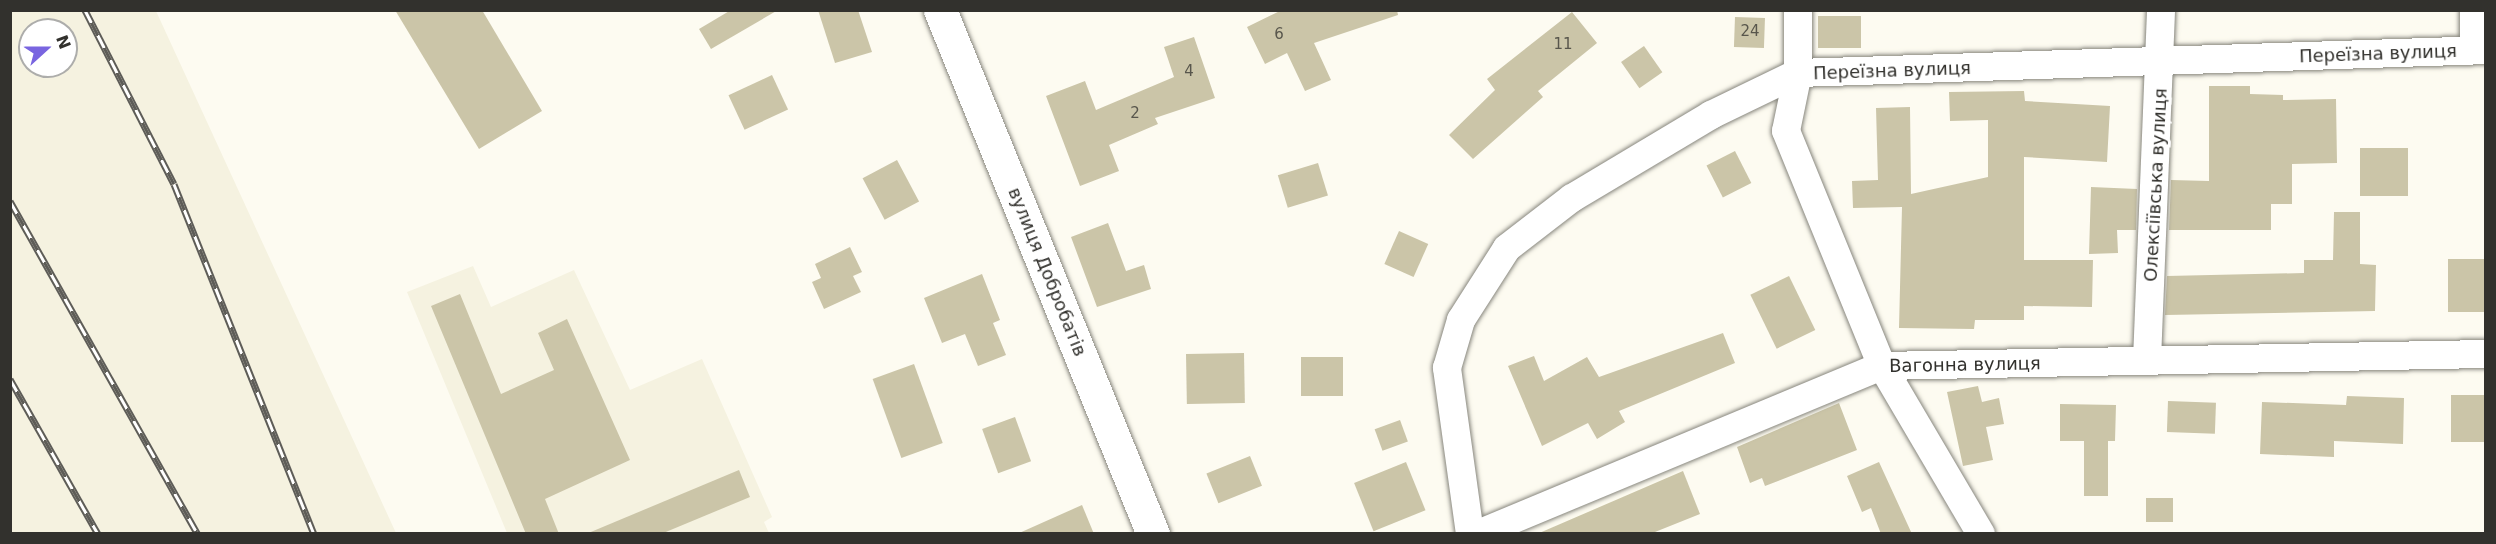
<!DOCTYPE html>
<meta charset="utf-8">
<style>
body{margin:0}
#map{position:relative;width:2496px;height:544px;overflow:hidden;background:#fdfbf1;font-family:"DejaVu Sans",sans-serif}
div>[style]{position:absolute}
.built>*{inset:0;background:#f5f2e0}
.building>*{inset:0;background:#cbc5a8;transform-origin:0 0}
.roads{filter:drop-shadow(0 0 2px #87867d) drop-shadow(0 0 2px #87867d)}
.street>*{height:28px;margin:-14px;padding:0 14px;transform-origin:14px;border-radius:14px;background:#fff}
.secondary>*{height:33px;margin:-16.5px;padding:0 16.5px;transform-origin:16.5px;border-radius:16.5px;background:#fff}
.rail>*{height:7px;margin-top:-3.5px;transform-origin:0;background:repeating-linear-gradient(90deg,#fff 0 14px,#5e5d58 0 28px);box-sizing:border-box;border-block:2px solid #5e5d58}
span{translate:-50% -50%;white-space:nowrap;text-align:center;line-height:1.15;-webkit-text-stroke:6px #fff;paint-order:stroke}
.number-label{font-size:15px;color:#58564c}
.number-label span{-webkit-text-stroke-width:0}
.street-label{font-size:18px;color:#32312d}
.frame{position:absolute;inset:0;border:12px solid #32312d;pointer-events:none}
.north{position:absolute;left:18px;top:18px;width:60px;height:60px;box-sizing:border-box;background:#fff;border:2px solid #adadab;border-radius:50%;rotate:69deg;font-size:16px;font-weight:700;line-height:24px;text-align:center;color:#32312d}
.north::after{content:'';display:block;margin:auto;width:21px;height:27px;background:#7965e0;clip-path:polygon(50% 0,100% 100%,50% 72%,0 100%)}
</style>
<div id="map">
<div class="built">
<div style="clip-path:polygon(evenodd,10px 11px,156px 11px,396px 533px,11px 533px,10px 11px,30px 30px,66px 30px,66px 66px,30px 66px,30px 30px)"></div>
<div style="clip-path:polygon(473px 266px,491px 307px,574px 270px,630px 390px,702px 359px,772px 517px,764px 522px,769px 533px,507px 533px,407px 292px)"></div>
</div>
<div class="building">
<div style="clip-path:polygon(395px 10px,482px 10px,542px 111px,479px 149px)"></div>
<div style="clip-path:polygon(731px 10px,778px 10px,711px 49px,699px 29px)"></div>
<div style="clip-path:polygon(818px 10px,858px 10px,872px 52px,835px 63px)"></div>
<div style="clip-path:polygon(1282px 10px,1397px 10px,1398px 15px,1314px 43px,1331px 80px,1305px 91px,1287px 53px,1265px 64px,1247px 27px)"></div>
<div style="clip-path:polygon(1572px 12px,1597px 43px,1538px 91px,1543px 97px,1473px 159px,1449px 135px,1495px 90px,1487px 79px)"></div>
<div style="left:1861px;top:16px;width:32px;height:43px;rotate:90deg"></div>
<div style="left:1735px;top:17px;width:30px;height:30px;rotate:2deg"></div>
<div style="clip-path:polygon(1194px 37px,1215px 98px,1155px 118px,1158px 124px,1109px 145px,1119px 171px,1080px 186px,1046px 96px,1085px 81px,1096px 110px,1174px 77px,1164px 47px)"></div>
<div style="left:1644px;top:46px;width:32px;height:28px;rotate:55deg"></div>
<div style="left:772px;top:75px;width:38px;height:48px;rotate:65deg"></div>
<div style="clip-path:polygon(2209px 86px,2250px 86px,2250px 94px,2283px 95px,2283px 100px,2336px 99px,2337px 163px,2292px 164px,2292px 204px,2271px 204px,2271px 230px,2169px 230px,2171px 180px,2209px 181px)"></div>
<div style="clip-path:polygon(2024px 91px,2025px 101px,2110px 106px,2107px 162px,2024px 157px,2024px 260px,2093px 260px,2092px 307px,2024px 306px,2024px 320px,1975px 320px,1974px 329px,1899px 328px,1902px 207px,1853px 208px,1852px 181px,1878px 180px,1876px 108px,1910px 107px,1911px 194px,1988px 177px,1988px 120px,1950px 121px,1949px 92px)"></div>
<div style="left:2360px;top:148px;width:48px;height:48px"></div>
<div style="left:1735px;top:151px;width:36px;height:32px;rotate:63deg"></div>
<div style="left:897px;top:160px;width:47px;height:39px;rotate:62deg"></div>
<div style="left:1318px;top:163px;width:34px;height:42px;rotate:73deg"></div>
<div style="clip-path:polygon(2091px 187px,2137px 189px,2136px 230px,2117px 230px,2118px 253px,2089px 254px)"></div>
<div style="clip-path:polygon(2334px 212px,2360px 212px,2360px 264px,2376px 265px,2375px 311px,2165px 315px,2167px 276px,2304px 273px,2304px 260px,2333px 260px)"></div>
<div style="clip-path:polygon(1108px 223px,1126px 271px,1144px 265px,1151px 289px,1097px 307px,1071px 237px)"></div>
<div style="left:1399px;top:231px;width:32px;height:36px;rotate:24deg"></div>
<div style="clip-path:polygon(850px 247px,862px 272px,853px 276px,861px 292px,824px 309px,812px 282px,821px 278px,815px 264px)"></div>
<div style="left:2486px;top:259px;width:53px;height:38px;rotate:90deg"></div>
<div style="clip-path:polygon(982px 274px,1000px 320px,993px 323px,1006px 355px,978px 366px,965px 334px,942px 343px,924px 298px)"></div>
<div style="left:1789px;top:276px;width:60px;height:43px;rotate:64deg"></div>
<div style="clip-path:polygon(460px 294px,501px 394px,554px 370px,538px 333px,567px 319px,630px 460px,545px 499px,559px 534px,526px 534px,431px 306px)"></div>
<div style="clip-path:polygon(1723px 333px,1735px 363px,1619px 411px,1625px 422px,1597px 439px,1588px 423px,1542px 446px,1508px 366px,1534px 356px,1544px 381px,1587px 357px,1599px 377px)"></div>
<div style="left:1244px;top:353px;width:50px;height:58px;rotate:89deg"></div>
<div style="left:1343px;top:357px;width:39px;height:42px;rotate:90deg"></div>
<div style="left:914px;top:364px;width:84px;height:44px;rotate:70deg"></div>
<div style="clip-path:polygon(1978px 386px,1982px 402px,1999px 398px,2004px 424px,1986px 427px,1993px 460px,1963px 466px,1947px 392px)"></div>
<div style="left:2451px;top:395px;width:35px;height:47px"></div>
<div style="clip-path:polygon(2347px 396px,2404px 398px,2403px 444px,2334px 441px,2334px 457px,2260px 454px,2262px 402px,2346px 405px)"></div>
<div style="left:2168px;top:401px;width:48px;height:31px;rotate:2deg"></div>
<div style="clip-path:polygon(1839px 403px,1857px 450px,1765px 486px,1762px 478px,1750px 483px,1737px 447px)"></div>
<div style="clip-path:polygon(2060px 404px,2116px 405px,2115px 441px,2108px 441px,2108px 496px,2084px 496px,2084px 441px,2060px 441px)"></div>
<div style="left:1015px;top:417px;width:47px;height:35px;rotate:70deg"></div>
<div style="left:1400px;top:420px;width:23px;height:27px;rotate:70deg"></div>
<div style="left:1250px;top:456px;width:32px;height:47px;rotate:68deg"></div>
<div style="left:1406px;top:462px;width:52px;height:56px;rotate:68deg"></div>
<div style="clip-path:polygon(1879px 462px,1912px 534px,1881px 534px,1871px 508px,1862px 512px,1847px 476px)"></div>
<div style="clip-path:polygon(739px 470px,750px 497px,661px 534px,586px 534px)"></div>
<div style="clip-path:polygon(1683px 471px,1700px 514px,1650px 534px,1537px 534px)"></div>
<div style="left:2146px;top:498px;width:27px;height:24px"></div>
<div style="clip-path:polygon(1082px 505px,1094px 534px,1017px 534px)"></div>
</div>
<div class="roads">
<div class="street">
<div style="left:1798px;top:10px;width:63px;rotate:90deg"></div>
<div style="left:1798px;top:73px;width:59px;rotate:101.7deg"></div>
<div style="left:1786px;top:131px;width:254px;rotate:67.8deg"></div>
<div style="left:1882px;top:366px;width:195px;rotate:59.5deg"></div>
<div style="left:2474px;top:49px;width:39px;rotate:-90deg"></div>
<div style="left:2147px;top:360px;width:350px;rotate:-87.7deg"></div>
<div style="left:1470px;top:534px;width:168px;rotate:-97.9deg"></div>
<div style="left:1447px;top:368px;width:50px;rotate:-73.7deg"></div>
<div style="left:1461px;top:320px;width:85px;rotate:-57.4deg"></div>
<div style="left:1507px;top:248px;width:82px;rotate:-37.6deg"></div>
<div style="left:1572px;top:198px;width:162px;rotate:-30.8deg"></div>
<div style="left:1711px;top:115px;width:97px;rotate:-25.8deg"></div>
<div style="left:1798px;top:73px;width:688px;rotate:-1.91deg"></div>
<div style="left:1478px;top:534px;width:438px;rotate:-22.6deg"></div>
<div style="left:1882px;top:366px;width:604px;rotate:-1.14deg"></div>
</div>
<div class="secondary">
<div style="left:940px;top:10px;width:566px;rotate:67.88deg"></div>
</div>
</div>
<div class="rail">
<div style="left:85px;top:10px;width:195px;rotate:62.9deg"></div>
<div style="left:174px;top:184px;width:377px;rotate:68.2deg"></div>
<div style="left:10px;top:201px;width:382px;rotate:60.6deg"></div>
<div style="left:10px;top:379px;width:178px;rotate:60.4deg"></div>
</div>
<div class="number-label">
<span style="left:1750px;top:32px">24</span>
<span style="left:1279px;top:35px">6</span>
<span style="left:1563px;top:45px">11</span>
<span style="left:1189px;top:72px">4</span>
<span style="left:1135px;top:114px">2</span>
</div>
<div class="street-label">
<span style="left:2378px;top:54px;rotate:-2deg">Переїзна вулиця</span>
<span style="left:1892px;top:71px;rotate:-2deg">Переїзна вулиця</span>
<span style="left:2156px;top:185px;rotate:-87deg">Олексіївська вулиця</span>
<span style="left:1047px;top:272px;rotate:68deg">вулиця Добробатів</span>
<span style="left:1965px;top:365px;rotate:-1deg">Вагонна вулиця</span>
</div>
<div class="frame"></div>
<div class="north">N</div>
</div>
